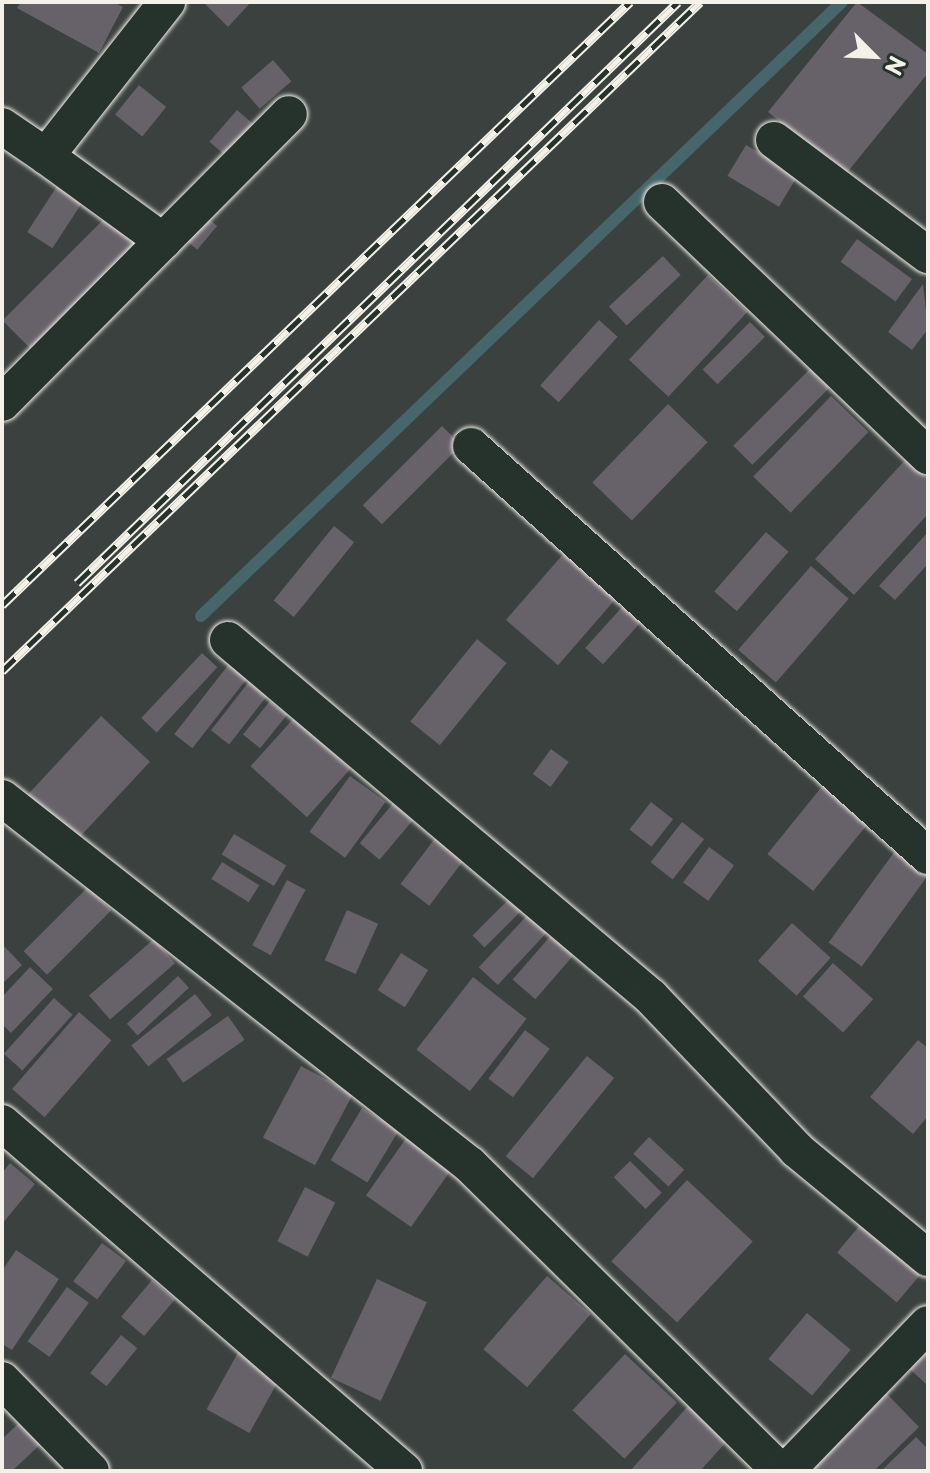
<!DOCTYPE html>
<style>
body{margin:0}
#map{position:relative;width:930px;height:1473px;overflow:hidden;background:#3a413f;font-family:"Playpen Sans",sans-serif}
div>[style]{position:absolute}
.stream>*{height:12px;margin:-6px;padding:0 6px;transform-origin:6px;border-radius:6px;background:#46666c}
.building>*{inset:0;background:#67616a;transform-origin:0 0}
.roads{filter:drop-shadow(0 0 2px #f4f1e8) drop-shadow(0 0 2px #f4f1e8)}
.street>*{height:36px;margin:-18px;padding:0 18px;transform-origin:18px;border-radius:18px;background:#26332d}
.rail>*{height:9px;margin-top:-4.5px;transform-origin:0;background:repeating-linear-gradient(90deg,#26332d 0 18px,#f4f1e8 0 36px);box-sizing:border-box;border-block:2px solid #f4f1e8}
span{translate:-50% -50%;white-space:nowrap;text-align:center;line-height:1.15;-webkit-text-stroke:7px #26332d;paint-order:stroke}
.frame{position:absolute;inset:0;border:4px solid #f4f1e8;pointer-events:none}
.north{position:absolute;left:834px;top:16px;width:80px;height:80px;-webkit-text-stroke:6px #26332d;paint-order:stroke;rotate:114deg;font-size:22px;font-weight:700;line-height:32px;text-align:center;color:#f4f1e8}
.north::after{content:'';display:block;margin:auto;width:28px;height:36px;background:#f4f1e8;clip-path:polygon(50% 0,100% 100%,50% 72%,0 100%)}
</style>
<div id="map">
<div class="stream">
<div style="left:201px;top:616px;width:888px;rotate:-43.77deg"></div>
</div>
<div class="building">
<div style="clip-path:polygon(21px 2px,114px 2px,123px 7px,99px 53px,17px 8px)"></div>
<div style="clip-path:polygon(251px 2px,228px 27px,205px 4px,207px 2px)"></div>
<div style="clip-path:polygon(857px 2px,928px 54px,928px 73px,845px 175px,768px 112px)"></div>
<div style="left:273px;top:60px;width:28px;height:42px;rotate:49deg"></div>
<div style="left:139px;top:85px;width:35px;height:38px;rotate:39deg"></div>
<div style="left:237px;top:110px;width:29px;height:42px;rotate:41deg"></div>
<div style="left:746px;top:145px;width:60px;height:36px;rotate:31deg"></div>
<div style="left:61px;top:180px;width:30px;height:62px;rotate:33deg"></div>
<div style="left:198px;top:210px;width:25px;height:31px;rotate:40deg"></div>
<div style="left:112px;top:211px;width:54px;height:155px;rotate:45deg"></div>
<div style="left:857px;top:239px;width:68px;height:28px;rotate:36deg"></div>
<div style="left:663px;top:256px;width:26px;height:74px;rotate:47deg"></div>
<div style="left:708px;top:275px;width:54px;height:116px;rotate:43deg"></div>
<div style="clip-path:polygon(923px 284px,928px 329px,912px 350px,888px 332px)"></div>
<div style="left:599px;top:320px;width:25px;height:88px;rotate:42deg"></div>
<div style="left:750px;top:322px;width:21px;height:67px;rotate:45deg"></div>
<div style="left:811px;top:368px;width:27px;height:110px;rotate:45deg"></div>
<div style="left:831px;top:396px;width:52px;height:112px;rotate:44deg"></div>
<div style="left:668px;top:404px;width:55px;height:109px;rotate:44deg"></div>
<div style="left:442px;top:426px;width:27px;height:112px;rotate:45deg"></div>
<div style="clip-path:polygon(906px 459px,928px 479px,928px 514px,854px 595px,815px 559px)"></div>
<div style="left:334px;top:526px;width:26px;height:96px;rotate:39deg"></div>
<div style="left:766px;top:532px;width:30px;height:79px;rotate:41deg"></div>
<div style="clip-path:polygon(928px 532px,928px 564px,895px 600px,879px 586px)"></div>
<div style="left:565px;top:552px;width:69px;height:90px;rotate:41deg"></div>
<div style="left:811px;top:566px;width:50px;height:111px;rotate:41deg"></div>
<div style="left:624px;top:605px;width:24px;height:58px;rotate:42deg"></div>
<div style="left:477px;top:639px;width:38px;height:106px;rotate:39deg"></div>
<div style="left:202px;top:653px;width:21px;height:89px;rotate:43deg"></div>
<div style="left:229px;top:664px;width:23px;height:89px;rotate:38deg"></div>
<div style="left:251px;top:679px;width:23px;height:65px;rotate:38deg"></div>
<div style="left:270px;top:701px;width:22px;height:43px;rotate:39deg"></div>
<div style="left:101px;top:716px;width:67px;height:113px;rotate:43deg"></div>
<div style="left:294px;top:718px;width:76px;height:65px;rotate:42deg"></div>
<div style="left:551px;top:749px;width:22px;height:31px;rotate:36deg"></div>
<div style="left:350px;top:776px;width:44px;height:69px;rotate:36deg"></div>
<div style="left:824px;top:784px;width:59px;height:90px;rotate:39deg"></div>
<div style="left:395px;top:801px;width:26px;height:55px;rotate:40deg"></div>
<div style="left:651px;top:802px;width:28px;height:35px;rotate:38deg"></div>
<div style="left:682px;top:822px;width:28px;height:51px;rotate:38deg"></div>
<div style="left:234px;top:834px;width:61px;height:24px;rotate:31deg"></div>
<div style="left:436px;top:837px;width:36px;height:59px;rotate:37deg"></div>
<div style="left:709px;top:847px;width:31px;height:44px;rotate:36deg"></div>
<div style="left:895px;top:851px;width:41px;height:113px;rotate:36deg"></div>
<div style="left:222px;top:862px;width:44px;height:20px;rotate:32deg"></div>
<div style="left:287px;top:880px;width:21px;height:74px;rotate:28deg"></div>
<div style="left:88px;top:887px;width:33px;height:91px;rotate:45deg"></div>
<div style="left:510px;top:898px;width:17px;height:53px;rotate:45deg"></div>
<div style="left:534px;top:908px;width:26px;height:81px;rotate:43deg"></div>
<div style="left:347px;top:910px;width:34px;height:55px;rotate:24deg"></div>
<div style="left:792px;top:923px;width:52px;height:51px;rotate:42deg"></div>
<div style="left:554px;top:932px;width:30px;height:63px;rotate:41deg"></div>
<div style="left:154px;top:939px;width:32px;height:86px;rotate:49deg"></div>
<div style="clip-path:polygon(2px 944px,22px 965px,2px 984px)"></div>
<div style="left:401px;top:953px;width:32px;height:44px;rotate:32deg"></div>
<div style="left:833px;top:963px;width:54px;height:45px;rotate:42deg"></div>
<div style="clip-path:polygon(30px 967px,53px 989px,11px 1033px,2px 1024px,2px 997px)"></div>
<div style="left:178px;top:976px;width:16px;height:70px;rotate:47deg"></div>
<div style="left:473px;top:977px;width:68px;height:92px;rotate:38deg"></div>
<div style="left:195px;top:994px;width:27px;height:82px;rotate:51deg"></div>
<div style="left:54px;top:998px;width:25px;height:75px;rotate:42deg"></div>
<div style="left:79px;top:1012px;width:43px;height:102px;rotate:41deg"></div>
<div style="left:228px;top:1016px;width:29px;height:75px;rotate:55deg"></div>
<div style="left:525px;top:1030px;width:31px;height:61px;rotate:37deg"></div>
<div style="clip-path:polygon(918px 1040px,928px 1048px,928px 1116px,913px 1134px,870px 1097px)"></div>
<div style="left:587px;top:1056px;width:35px;height:129px;rotate:39deg"></div>
<div style="left:301px;top:1066px;width:59px;height:81px;rotate:28deg"></div>
<div style="left:362px;top:1108px;width:43px;height:61px;rotate:31deg"></div>
<div style="left:409px;top:1134px;width:55px;height:75px;rotate:35deg"></div>
<div style="left:649px;top:1137px;width:48px;height:23px;rotate:43deg"></div>
<div style="left:630px;top:1161px;width:45px;height:23px;rotate:45deg"></div>
<div style="clip-path:polygon(10px 1163px,35px 1184px,2px 1224px,2px 1173px)"></div>
<div style="left:687px;top:1180px;width:90px;height:111px;rotate:43deg"></div>
<div style="left:305px;top:1187px;width:34px;height:61px;rotate:27deg"></div>
<div style="left:866px;top:1218px;width:78px;height:45px;rotate:40deg"></div>
<div style="left:102px;top:1243px;width:30px;height:48px;rotate:37deg"></div>
<div style="clip-path:polygon(16px 1250px,59px 1279px,12px 1350px,2px 1344px,2px 1271px)"></div>
<div style="left:547px;top:1276px;width:58px;height:97px;rotate:41deg"></div>
<div style="left:377px;top:1279px;width:55px;height:109px;rotate:25deg"></div>
<div style="left:152px;top:1280px;width:30px;height:48px;rotate:40deg"></div>
<div style="left:67px;top:1287px;width:27px;height:67px;rotate:36deg"></div>
<div style="left:807px;top:1313px;width:57px;height:60px;rotate:40deg"></div>
<div style="left:121px;top:1335px;width:21px;height:49px;rotate:39deg"></div>
<div style="clip-path:polygon(928px 1348px,928px 1386px,909px 1368px)"></div>
<div style="left:240px;top:1349px;width:49px;height:69px;rotate:29deg"></div>
<div style="left:625px;top:1354px;width:71px;height:77px;rotate:43deg"></div>
<div style="clip-path:polygon(886px 1393px,919px 1427px,874px 1471px,807px 1471px)"></div>
<div style="clip-path:polygon(688px 1406px,727px 1441px,700px 1471px,630px 1471px)"></div>
<div style="clip-path:polygon(22px 1420px,43px 1442px,12px 1471px,2px 1471px,2px 1439px)"></div>
<div style="clip-path:polygon(916px 1437px,928px 1449px,928px 1471px,881px 1471px)"></div>
</div>
<div class="roads">
<div class="street">
<div style="left:2px;top:126px;width:53px;rotate:34.3deg"></div>
<div style="left:46px;top:156px;width:196px;rotate:-51.8deg"></div>
<div style="left:774px;top:140px;width:192px;rotate:36.8deg"></div>
<div style="left:46px;top:156px;width:145px;rotate:36deg"></div>
<div style="left:662px;top:202px;width:368px;rotate:43.7deg"></div>
<div style="left:2px;top:403px;width:407px;rotate:-45.2deg"></div>
<div style="left:471px;top:446px;width:614px;rotate:41.9deg"></div>
<div style="left:228px;top:640px;width:554px;rotate:40.16deg"></div>
<div style="left:651px;top:997px;width:211px;rotate:46.3deg"></div>
<div style="left:797px;top:1150px;width:170px;rotate:39.5deg"></div>
<div style="left:2px;top:798px;width:595px;rotate:38.1deg"></div>
<div style="left:470px;top:1165px;width:436px;rotate:44.6deg"></div>
<div style="left:2px;top:1123px;width:532px;rotate:40.88deg"></div>
<div style="left:2px;top:1380px;width:127px;rotate:45.6deg"></div>
<div style="left:786px;top:1471px;width:204px;rotate:-46deg"></div>
</div>
</div>
<div class="rail">
<div style="left:77px;top:583px;width:836px;rotate:-44.03deg"></div>
<div style="left:2px;top:605px;width:871px;rotate:-43.84deg"></div>
<div style="left:2px;top:671px;width:967px;rotate:-43.78deg"></div>
</div>
<div class="frame"></div>
<div class="north">N</div>
</div>
